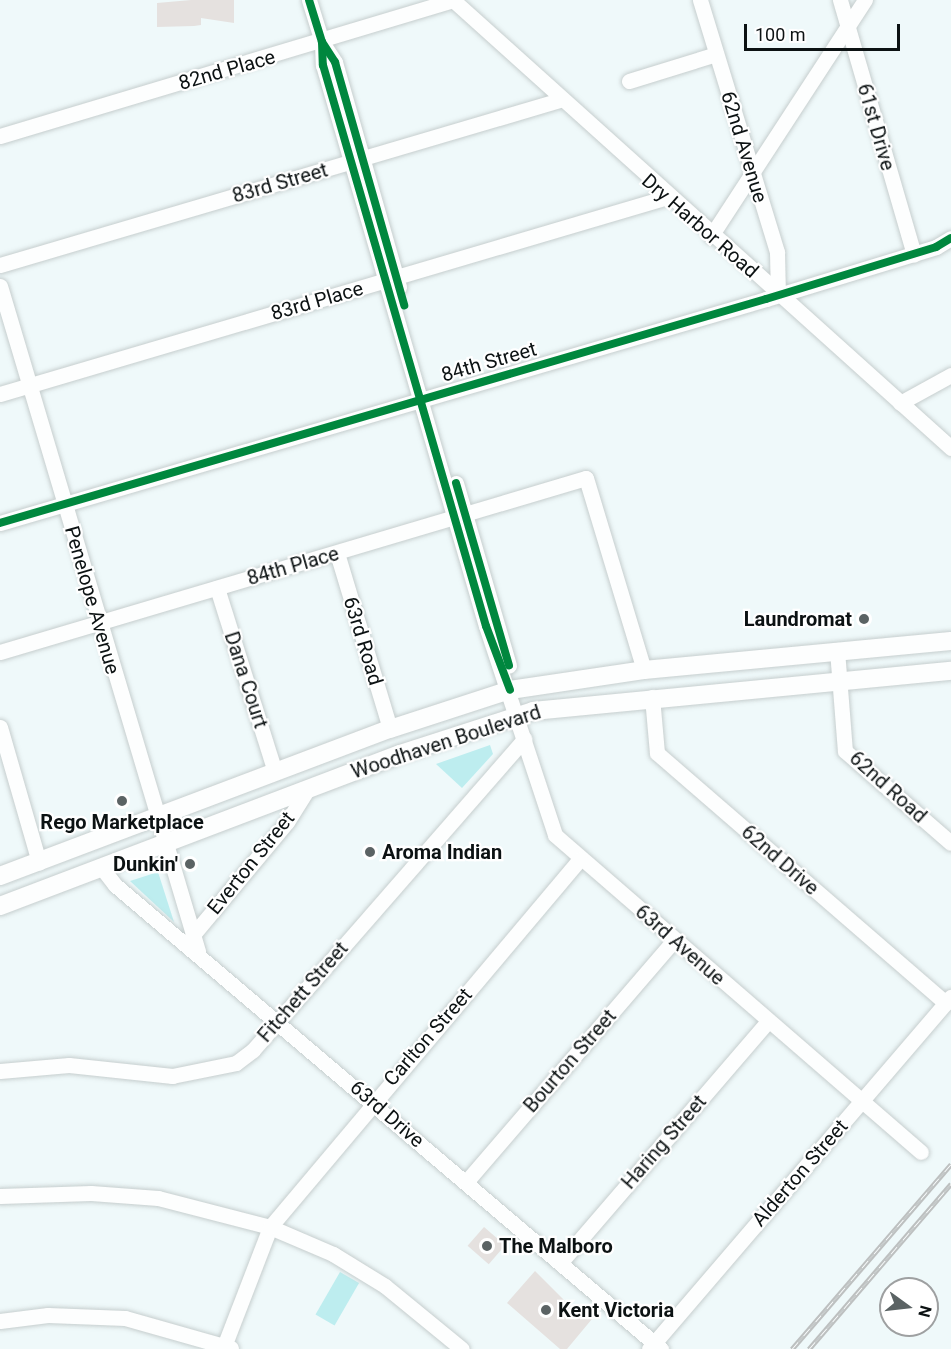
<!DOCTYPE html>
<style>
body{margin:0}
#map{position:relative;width:951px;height:1349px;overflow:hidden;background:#eff9fa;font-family:Roboto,sans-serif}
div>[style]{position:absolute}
.green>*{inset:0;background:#bdedef;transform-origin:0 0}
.building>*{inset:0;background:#e5e1df;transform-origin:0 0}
.roads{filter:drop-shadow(0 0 2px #c6cece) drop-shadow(0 0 2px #c6cece)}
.minor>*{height:15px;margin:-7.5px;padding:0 7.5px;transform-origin:7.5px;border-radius:7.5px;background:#fdfefe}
.major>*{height:18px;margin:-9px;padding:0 9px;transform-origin:9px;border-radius:9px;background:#fdfefe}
.rail>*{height:5px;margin-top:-2.5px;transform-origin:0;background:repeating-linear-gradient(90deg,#fff 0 9px,#bdc0c0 0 18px);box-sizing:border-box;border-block:2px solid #bdc0c0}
.cycleway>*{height:8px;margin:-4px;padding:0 4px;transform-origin:4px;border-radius:4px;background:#00873e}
.dots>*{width:16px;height:16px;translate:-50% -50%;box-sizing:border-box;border:3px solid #fff;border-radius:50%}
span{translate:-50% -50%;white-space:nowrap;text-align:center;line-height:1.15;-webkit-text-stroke:4.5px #fff;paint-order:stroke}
.street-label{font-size:20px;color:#0c1213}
.poi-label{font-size:20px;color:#0c1213;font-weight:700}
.right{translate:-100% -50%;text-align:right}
.left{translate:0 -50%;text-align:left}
.north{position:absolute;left:879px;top:1277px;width:60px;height:60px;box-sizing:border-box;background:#fff;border:2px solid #9ea0a1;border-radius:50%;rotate:105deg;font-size:16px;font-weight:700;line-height:24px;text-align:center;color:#0c1213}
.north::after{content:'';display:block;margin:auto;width:21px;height:27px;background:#5b6364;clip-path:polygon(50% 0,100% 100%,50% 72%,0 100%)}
.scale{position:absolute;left:744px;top:24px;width:156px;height:27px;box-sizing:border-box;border:3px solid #0c1213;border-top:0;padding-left:8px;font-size:18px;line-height:21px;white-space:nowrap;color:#0c1213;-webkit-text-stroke:4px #fff;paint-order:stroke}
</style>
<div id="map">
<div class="green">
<div style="clip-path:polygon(490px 745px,493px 754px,462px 788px,436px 764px)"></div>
<div style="clip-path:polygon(158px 872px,174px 922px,130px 881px)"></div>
<div style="left:340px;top:1272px;width:22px;height:49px;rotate:30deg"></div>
</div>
<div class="building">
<div style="clip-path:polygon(191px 0,234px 0,234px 23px,201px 18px,201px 25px,194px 26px,157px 27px,157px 3px)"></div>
<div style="left:484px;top:1227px;width:28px;height:25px;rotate:41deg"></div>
<div style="clip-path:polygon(535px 1271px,574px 1310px,592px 1319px,567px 1349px,560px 1349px,507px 1303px)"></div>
</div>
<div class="roads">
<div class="minor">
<div style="left:309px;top:0;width:44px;rotate:72.8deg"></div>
<div style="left:322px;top:42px;width:23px;rotate:88deg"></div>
<div style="left:323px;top:65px;width:584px;rotate:73.8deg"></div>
<div style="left:486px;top:626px;width:220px;rotate:71.7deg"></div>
<div style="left:555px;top:835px;width:484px;rotate:40.9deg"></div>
<div style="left:453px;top:0;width:670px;rotate:41.97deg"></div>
<div style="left:700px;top:0;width:264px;rotate:73deg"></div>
<div style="left:777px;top:252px;width:43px;rotate:88.7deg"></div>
<div style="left:840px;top:0;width:265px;rotate:73.8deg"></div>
<div style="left:322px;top:42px;width:24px;rotate:57deg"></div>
<div style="left:335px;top:62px;width:234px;rotate:74.1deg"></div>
<div style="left:629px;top:81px;width:91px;rotate:-17.2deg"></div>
<div style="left:0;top:136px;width:473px;rotate:-16.7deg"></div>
<div style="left:711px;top:236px;width:282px;rotate:-56.9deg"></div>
<div style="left:0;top:265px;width:584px;rotate:-16.42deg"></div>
<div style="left:0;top:286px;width:694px;rotate:73.42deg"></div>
<div style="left:0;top:394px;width:695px;rotate:-16.45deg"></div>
<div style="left:900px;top:403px;width:58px;rotate:-28.8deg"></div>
<div style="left:456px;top:483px;width:190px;rotate:73.8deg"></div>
<div style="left:0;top:523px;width:798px;rotate:-16.3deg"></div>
<div style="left:766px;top:299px;width:178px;rotate:-17deg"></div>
<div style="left:936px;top:247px;width:17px;rotate:-31deg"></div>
<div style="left:337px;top:553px;width:184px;rotate:73.2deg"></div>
<div style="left:217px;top:588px;width:193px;rotate:72.5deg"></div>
<div style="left:837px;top:650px;width:101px;rotate:85.5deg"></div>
<div style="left:845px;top:751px;width:140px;rotate:41deg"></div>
<div style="left:0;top:652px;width:611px;rotate:-16.54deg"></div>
<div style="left:586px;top:478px;width:201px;rotate:73.2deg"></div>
<div style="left:652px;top:697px;width:56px;rotate:84.9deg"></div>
<div style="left:657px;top:753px;width:382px;rotate:40.9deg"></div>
<div style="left:0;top:727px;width:141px;rotate:73.9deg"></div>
<div style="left:101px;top:867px;width:23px;rotate:52deg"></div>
<div style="left:115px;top:885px;width:717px;rotate:40.36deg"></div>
<div style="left:192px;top:936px;width:148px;rotate:-50.2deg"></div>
<div style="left:287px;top:822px;width:39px;rotate:-58deg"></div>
<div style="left:0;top:1071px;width:69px;rotate:-5deg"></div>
<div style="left:69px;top:1065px;width:104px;rotate:6.1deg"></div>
<div style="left:172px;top:1076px;width:65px;rotate:-11.5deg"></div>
<div style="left:236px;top:1063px;width:21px;rotate:-37deg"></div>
<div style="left:253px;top:1050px;width:413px;rotate:-48.9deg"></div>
<div style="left:466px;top:1182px;width:319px;rotate:-49.3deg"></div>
<div style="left:0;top:1196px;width:91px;rotate:-1.9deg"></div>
<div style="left:91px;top:1193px;width:67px;rotate:4.3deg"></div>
<div style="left:158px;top:1198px;width:116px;rotate:14.5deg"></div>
<div style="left:270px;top:1227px;width:69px;rotate:23.2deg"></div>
<div style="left:333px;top:1254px;width:61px;rotate:31.6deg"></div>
<div style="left:385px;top:1286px;width:99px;rotate:39.3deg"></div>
<div style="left:560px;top:1263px;width:319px;rotate:-49.3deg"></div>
<div style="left:0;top:1321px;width:48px;rotate:-7.1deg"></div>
<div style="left:48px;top:1315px;width:77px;rotate:2.2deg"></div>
<div style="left:125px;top:1318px;width:110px;rotate:15.8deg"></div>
<div style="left:223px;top:1349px;width:131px;rotate:-68.9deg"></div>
<div style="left:270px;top:1227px;width:481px;rotate:-49.9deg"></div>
<div style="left:649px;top:1349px;width:464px;rotate:-49.4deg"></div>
</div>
<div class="major">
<div style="left:0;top:876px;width:417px;rotate:-20.7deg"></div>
<div style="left:390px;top:729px;width:126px;rotate:-18deg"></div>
<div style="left:510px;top:690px;width:135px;rotate:-8.5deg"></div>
<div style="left:644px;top:670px;width:308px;rotate:-5.4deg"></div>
<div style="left:0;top:906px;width:428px;rotate:-20.8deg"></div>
<div style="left:400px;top:754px;width:140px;rotate:-17.9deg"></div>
<div style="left:533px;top:711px;width:420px;rotate:-5.5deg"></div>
</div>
</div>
<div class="rail">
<div style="left:792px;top:1349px;width:244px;rotate:-49.3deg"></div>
<div style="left:809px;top:1349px;width:218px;rotate:-49.3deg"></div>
</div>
<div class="cycleway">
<div style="left:309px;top:0;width:44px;rotate:72.8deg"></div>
<div style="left:322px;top:42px;width:23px;rotate:88deg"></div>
<div style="left:323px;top:65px;width:584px;rotate:73.8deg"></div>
<div style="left:486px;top:626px;width:68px;rotate:69.4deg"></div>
<div style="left:322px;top:42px;width:24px;rotate:57deg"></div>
<div style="left:335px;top:62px;width:253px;rotate:74.1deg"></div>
<div style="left:456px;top:483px;width:190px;rotate:73.8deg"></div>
<div style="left:0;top:523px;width:798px;rotate:-16.3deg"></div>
<div style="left:766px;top:299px;width:178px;rotate:-17deg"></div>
<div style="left:936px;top:247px;width:17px;rotate:-31deg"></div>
</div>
<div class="dots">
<div style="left:864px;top:619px;background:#5b6364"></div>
<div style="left:122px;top:801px;background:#5b6364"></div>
<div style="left:370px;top:852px;background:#5b6364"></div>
<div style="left:190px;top:864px;background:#5b6364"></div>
<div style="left:487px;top:1246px;background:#5b6364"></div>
<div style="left:546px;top:1310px;background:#5b6364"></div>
</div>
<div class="street-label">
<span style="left:227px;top:70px;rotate:-16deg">82nd Place</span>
<span style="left:876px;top:127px;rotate:74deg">61st Drive</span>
<span style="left:744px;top:147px;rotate:73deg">62nd Avenue</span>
<span style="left:280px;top:183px;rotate:-16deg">83rd Street</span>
<span style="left:700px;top:226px;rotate:41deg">Dry Harbor Road</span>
<span style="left:317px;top:301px;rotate:-16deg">83rd Place</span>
<span style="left:489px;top:362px;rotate:-16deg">84th Street</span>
<span style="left:293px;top:566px;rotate:-16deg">84th Place</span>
<span style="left:92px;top:600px;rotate:74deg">Penelope Avenue</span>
<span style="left:363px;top:641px;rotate:73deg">63rd Road</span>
<span style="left:246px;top:680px;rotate:72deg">Dana Court</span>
<span style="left:446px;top:742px;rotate:-18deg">Woodhaven Boulevard</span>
<span style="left:888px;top:787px;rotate:42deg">62nd Road</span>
<span style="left:780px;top:860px;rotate:41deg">62nd Drive</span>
<span style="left:251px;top:863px;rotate:-51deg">Everton Street</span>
<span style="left:680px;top:945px;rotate:41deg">63rd Avenue</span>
<span style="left:303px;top:992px;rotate:-49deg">Fitchett Street</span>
<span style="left:428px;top:1037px;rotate:-49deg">Carlton Street</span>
<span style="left:570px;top:1061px;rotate:-49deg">Bourton Street</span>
<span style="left:387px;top:1114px;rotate:41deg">63rd Drive</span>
<span style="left:664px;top:1142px;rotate:-49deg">Haring Street</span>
<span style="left:800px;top:1173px;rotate:-49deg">Alderton Street</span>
</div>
<div class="poi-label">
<span class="right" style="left:852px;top:619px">Laundromat</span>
<span style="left:122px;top:822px">Rego Marketplace</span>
<span class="left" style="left:382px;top:852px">Aroma Indian</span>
<span class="right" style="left:178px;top:864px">Dunkin'</span>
<span class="left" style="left:499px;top:1246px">The Malboro</span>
<span class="left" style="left:558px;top:1310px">Kent Victoria</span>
</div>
<div class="north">N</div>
<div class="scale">100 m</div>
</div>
